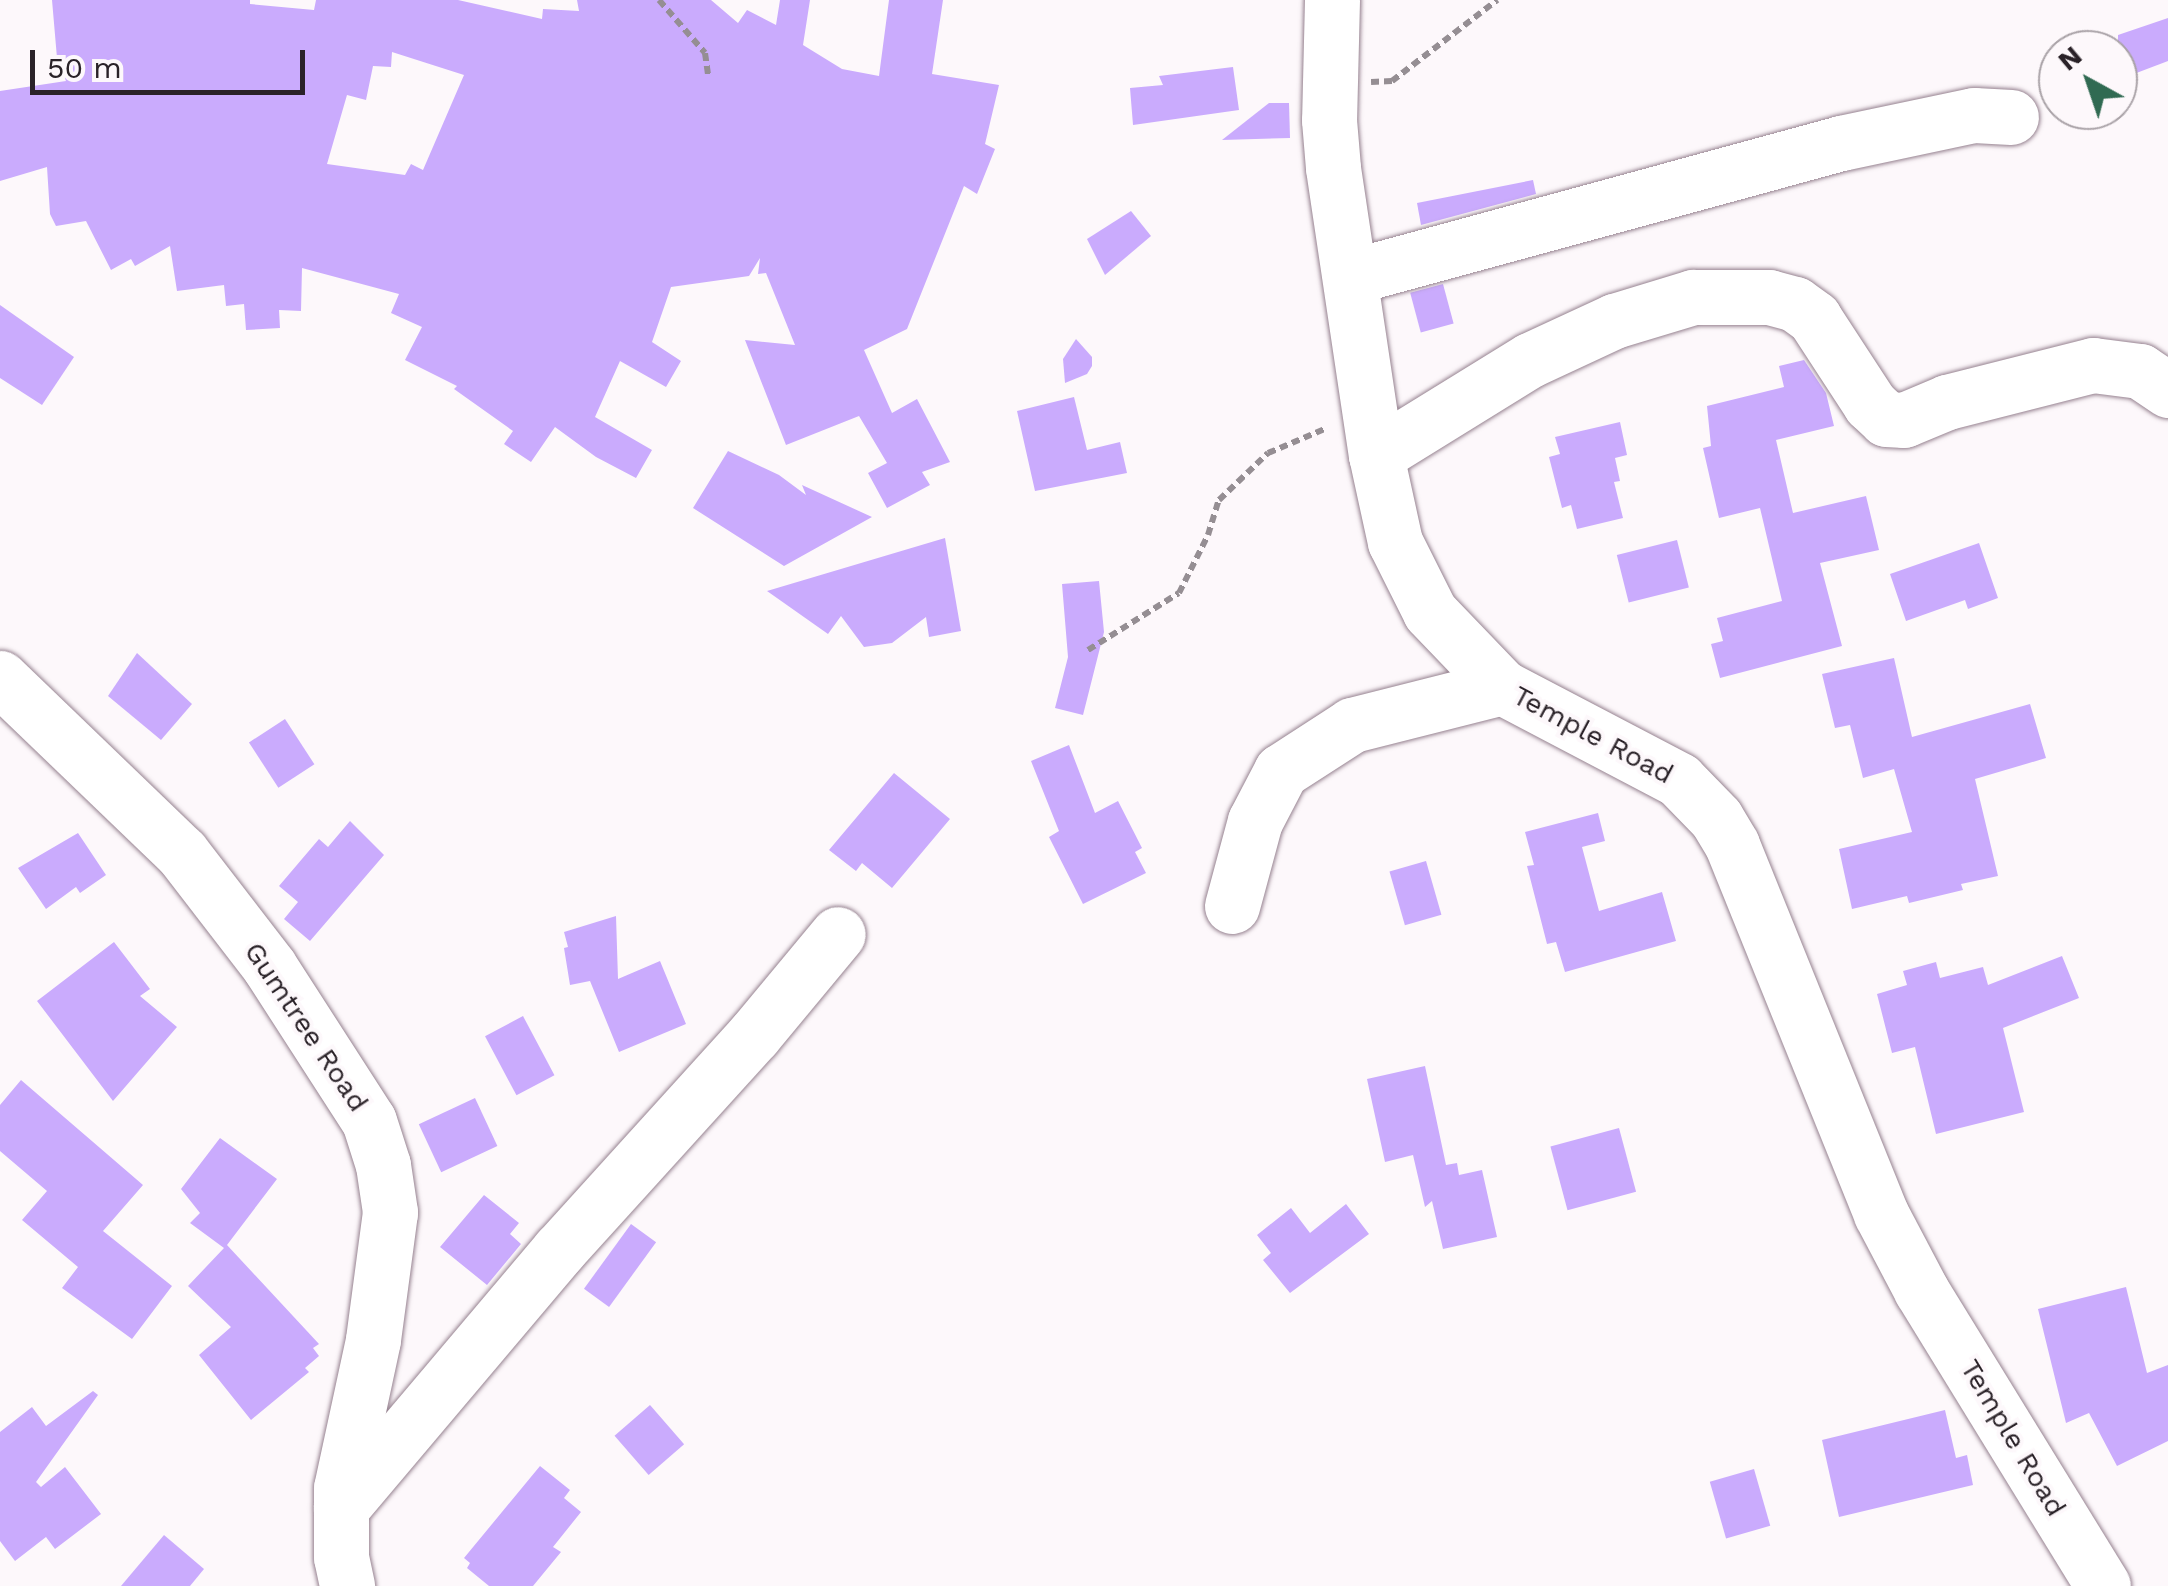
<!DOCTYPE html>
<style>
body{margin:0}
#map{position:relative;width:2168px;height:1586px;overflow:hidden;background:#fdf8fb;font-family:"Work Sans",sans-serif}
div>[style]{position:absolute}
.building>*{inset:0;background:#caabfd;transform-origin:0 0}
.path>*{height:6px;margin-top:-3px;transform-origin:0;background:repeating-linear-gradient(90deg,#958e93 0 8px,transparent 0 13px)}
.roads{filter:drop-shadow(0 0 2px #968290) drop-shadow(0 0 2px #968290)}
.minor>*{height:55px;margin:-27.5px;padding:0 27.5px;transform-origin:27.5px;border-radius:27.5px;background:#fff}
span{translate:-50% -50%;white-space:nowrap;text-align:center;line-height:1.15;-webkit-text-stroke:8px #fdf8fb;paint-order:stroke}
.street-label{font-size:28px;color:#2a2228}
.north{position:absolute;left:2038px;top:30px;width:100px;height:100px;box-sizing:border-box;background:#fdf8fb;border:2px solid #a9a2a7;border-radius:50%;rotate:320deg;font-size:28px;font-weight:700;line-height:40px;text-align:center;color:#2a2228}
.north::after{content:'';display:block;margin:auto;width:35px;height:45px;background:#306a52;clip-path:polygon(50% 0,100% 100%,50% 72%,0 100%)}
.scale{position:absolute;left:30px;top:50px;width:275px;height:45px;box-sizing:border-box;border:5px solid #2a2228;border-top:0;padding-left:12px;font-size:30px;line-height:35px;white-space:nowrap;color:#2a2228;-webkit-text-stroke:8px #fdf8fb;paint-order:stroke}
</style>
<div id="map">
<div class="building">
<div style="clip-path:polygon(evenodd,52px 0,250px 0,250px 4px,314px 10px,316px 0,458px 0,542px 19px,543px 9px,579px 11px,577px 0,711px 0,738px 23px,747px 10px,776px 25px,780px 0,810px 0,803px 45px,842px 69px,879px 76px,889px 0,943px 0,932px 74px,999px 85px,985px 144px,995px 149px,977px 194px,964px 186px,907px 329px,864px 350px,892px 413px,917px 399px,950px 462px,922px 472px,930px 485px,887px 508px,868px 473px,887px 463px,859px 416px,786px 445px,745px 340px,795px 345px,766px 273px,758px 274px,760px 258px,749px 276px,671px 287px,652px 342px,681px 361px,666px 387px,620px 361px,595px 417px,652px 450px,636px 478px,596px 457px,555px 427px,531px 462px,504px 444px,513px 431px,454px 389px,457px 386px,405px 360px,422px 327px,391px 313px,399px 294px,302px 268px,301px 311px,279px 310px,280px 328px,246px 330px,244px 304px,226px 306px,224px 285px,177px 291px,170px 246px,135px 266px,131px 259px,111px 270px,86px 221px,56px 226px,50px 214px,47px 167px,0 181px,0 91px,66px 81px,57px 58px,52px 0,392px 52px,464px 75px,423px 170px,411px 164px,405px 175px,327px 164px,347px 95px,366px 100px,373px 66px,391px 67px,392px 52px)"></div>
<div style="clip-path:polygon(2168px 18px,2168px 61px,2118px 80px,2118px 35px)"></div>
<div style="clip-path:polygon(1233px 67px,1239px 110px,1133px 125px,1130px 88px,1163px 85px,1159px 76px)"></div>
<div style="clip-path:polygon(1269px 103px,1289px 103px,1290px 138px,1222px 140px)"></div>
<div style="clip-path:polygon(1533px 180px,1536px 194px,1421px 225px,1417px 203px)"></div>
<div style="clip-path:polygon(1131px 211px,1151px 236px,1105px 275px,1087px 239px)"></div>
<div style="left:1443px;top:284px;width:41px;height:34px;rotate:75deg"></div>
<div style="clip-path:polygon(0 305px,74px 357px,42px 405px,0 378px)"></div>
<div style="clip-path:polygon(1076px 339px,1092px 357px,1092px 366px,1087px 374px,1065px 383px,1063px 359px)"></div>
<div style="clip-path:polygon(1804px 360px,1826px 393px,1834px 426px,1776px 440px,1793px 513px,1866px 496px,1879px 550px,1820px 563px,1842px 646px,1720px 678px,1711px 644px,1723px 641px,1717px 618px,1782px 601px,1760px 508px,1719px 518px,1703px 448px,1711px 446px,1707px 406px,1784px 387px,1779px 366px)"></div>
<div style="clip-path:polygon(1074px 397px,1087px 450px,1120px 442px,1127px 473px,1035px 491px,1017px 411px)"></div>
<div style="clip-path:polygon(1620px 422px,1627px 455px,1615px 458px,1620px 481px,1614px 482px,1623px 518px,1577px 529px,1571px 505px,1562px 508px,1549px 457px,1560px 454px,1555px 437px)"></div>
<div style="clip-path:polygon(728px 451px,779px 475px,806px 495px,802px 485px,872px 517px,784px 566px,693px 508px)"></div>
<div style="clip-path:polygon(945px 538px,961px 631px,929px 637px,926px 617px,892px 643px,864px 647px,841px 616px,828px 634px,767px 591px)"></div>
<div style="left:1677px;top:540px;width:49px;height:62px;rotate:76deg"></div>
<div style="clip-path:polygon(1979px 543px,1998px 598px,1968px 609px,1965px 600px,1906px 621px,1890px 574px)"></div>
<div style="clip-path:polygon(1099px 581px,1104px 632px,1083px 715px,1055px 708px,1068px 657px,1062px 584px)"></div>
<div style="clip-path:polygon(137px 653px,192px 704px,161px 740px,108px 696px)"></div>
<div style="clip-path:polygon(1894px 658px,1912px 737px,2030px 704px,2046px 758px,1975px 779px,1998px 876px,1961px 884px,1963px 890px,1909px 903px,1907px 896px,1852px 909px,1839px 849px,1912px 832px,1894px 769px,1863px 778px,1850px 725px,1835px 728px,1822px 674px)"></div>
<div style="left:285px;top:719px;width:54px;height:43px;rotate:57deg"></div>
<div style="clip-path:polygon(1069px 745px,1095px 813px,1118px 801px,1142px 848px,1135px 852px,1146px 873px,1083px 904px,1049px 837px,1059px 831px,1031px 761px)"></div>
<div style="clip-path:polygon(894px 773px,950px 819px,892px 888px,862px 863px,856px 871px,829px 850px)"></div>
<div style="clip-path:polygon(1598px 813px,1605px 841px,1582px 847px,1599px 911px,1662px 892px,1676px 941px,1565px 972px,1556px 942px,1547px 944px,1527px 866px,1534px 865px,1525px 832px)"></div>
<div style="clip-path:polygon(350px 821px,384px 855px,310px 941px,284px 919px,298px 902px,279px 886px,319px 839px,328px 847px)"></div>
<div style="clip-path:polygon(78px 833px,106px 875px,80px 893px,76px 887px,46px 909px,18px 868px)"></div>
<div style="left:1426px;top:861px;width:56px;height:38px;rotate:74deg"></div>
<div style="clip-path:polygon(616px 916px,618px 979px,660px 961px,686px 1024px,619px 1052px,590px 981px,570px 985px,564px 948px,568px 947px,564px 932px)"></div>
<div style="clip-path:polygon(114px 942px,150px 989px,140px 996px,177px 1027px,113px 1101px,37px 1001px)"></div>
<div style="clip-path:polygon(2062px 956px,2079px 998px,2003px 1028px,2024px 1112px,1936px 1134px,1915px 1047px,1892px 1053px,1877px 994px,1907px 985px,1903px 971px,1936px 962px,1940px 978px,1983px 967px,1988px 985px)"></div>
<div style="left:523px;top:1016px;width:67px;height:43px;rotate:62deg"></div>
<div style="clip-path:polygon(1425px 1066px,1446px 1165px,1457px 1163px,1459px 1175px,1482px 1170px,1497px 1237px,1443px 1249px,1432px 1201px,1425px 1207px,1413px 1155px,1385px 1162px,1367px 1079px)"></div>
<div style="clip-path:polygon(21px 1080px,143px 1185px,103px 1231px,172px 1286px,132px 1339px,62px 1288px,78px 1267px,22px 1220px,47px 1191px,0 1151px,0 1105px)"></div>
<div style="left:475px;top:1098px;width:53px;height:62px;rotate:65deg"></div>
<div style="left:1619px;top:1128px;width:66px;height:71px;rotate:75deg"></div>
<div style="clip-path:polygon(220px 1138px,277px 1179px,227px 1245px,319px 1344px,313px 1348px,319px 1356px,305px 1368px,309px 1372px,251px 1420px,199px 1355px,231px 1327px,188px 1286px,224px 1248px,190px 1223px,200px 1213px,181px 1189px)"></div>
<div style="clip-path:polygon(484px 1195px,519px 1223px,510px 1234px,521px 1244px,487px 1285px,440px 1247px)"></div>
<div style="clip-path:polygon(1346px 1204px,1369px 1234px,1290px 1293px,1263px 1260px,1271px 1253px,1257px 1235px,1291px 1208px,1310px 1233px)"></div>
<div style="left:631px;top:1224px;width:31px;height:80px;rotate:36deg"></div>
<div style="clip-path:polygon(2126px 1287px,2147px 1373px,2168px 1365px,2168px 1441px,2117px 1466px,2089px 1413px,2066px 1423px,2038px 1309px)"></div>
<div style="clip-path:polygon(93px 1391px,98px 1395px,36px 1482px,41px 1487px,65px 1467px,101px 1514px,55px 1549px,46px 1537px,15px 1561px,0 1541px,0 1432px,32px 1407px,46px 1426px)"></div>
<div style="left:650px;top:1405px;width:52px;height:47px;rotate:49deg"></div>
<div style="clip-path:polygon(1945px 1410px,1956px 1458px,1967px 1455px,1973px 1485px,1839px 1517px,1822px 1440px)"></div>
<div style="clip-path:polygon(540px 1466px,570px 1490px,564px 1498px,581px 1512px,553px 1547px,561px 1552px,533px 1586px,489px 1586px,467px 1568px,470px 1563px,464px 1558px)"></div>
<div style="left:1754px;top:1469px;width:59px;height:46px;rotate:74deg"></div>
<div style="clip-path:polygon(164px 1535px,204px 1569px,190px 1586px,121px 1586px)"></div>
</div>
<div class="path">
<div style="left:659px;top:0;width:70px;rotate:49deg"></div>
<div style="left:705px;top:53px;width:22px;rotate:82deg"></div>
<div style="left:1371px;top:82px;width:21px;rotate:-3deg"></div>
<div style="left:1392px;top:81px;width:133px;rotate:-37.6deg"></div>
<div style="left:1088px;top:650px;width:107px;rotate:-32.1deg"></div>
<div style="left:1179px;top:593px;width:65px;rotate:-63.4deg"></div>
<div style="left:1208px;top:535px;width:37px;rotate:-73deg"></div>
<div style="left:1219px;top:500px;width:68px;rotate:-43.8deg"></div>
<div style="left:1268px;top:453px;width:64px;rotate:-23deg"></div>
</div>
<div class="roads">
<div class="minor">
<div style="left:1332px;top:0;width:120px;rotate:91.4deg"></div>
<div style="left:1329px;top:120px;width:48px;rotate:85.2deg"></div>
<div style="left:1333px;top:168px;width:290px;rotate:81.5deg"></div>
<div style="left:1376px;top:455px;width:89px;rotate:77.7deg"></div>
<div style="left:1395px;top:542px;width:78px;rotate:63.4deg"></div>
<div style="left:1430px;top:612px;width:104px;rotate:46.2deg"></div>
<div style="left:1502px;top:687px;width:200px;rotate:27.7deg"></div>
<div style="left:1679px;top:780px;width:53px;rotate:45.8deg"></div>
<div style="left:1716px;top:818px;width:31px;rotate:59deg"></div>
<div style="left:1732px;top:845px;width:398px;rotate:68deg"></div>
<div style="left:1881px;top:1214px;width:86px;rotate:62.2deg"></div>
<div style="left:1921px;top:1290px;width:347px;rotate:58.4deg"></div>
<div style="left:1350px;top:277px;width:509px;rotate:-15.26deg"></div>
<div style="left:1841px;top:143px;width:136px;rotate:-11.9deg"></div>
<div style="left:1974px;top:115px;width:37px;rotate:3deg"></div>
<div style="left:1376px;top:455px;width:181px;rotate:-31.7deg"></div>
<div style="left:1530px;top:360px;width:93px;rotate:-24.9deg"></div>
<div style="left:1614px;top:321px;width:83px;rotate:-16.9deg"></div>
<div style="left:1693px;top:297px;width:76px"></div>
<div style="left:1769px;top:297px;width:27px;rotate:15deg"></div>
<div style="left:1795px;top:304px;width:24px;rotate:36deg"></div>
<div style="left:1814px;top:318px;width:103px;rotate:56.9deg"></div>
<div style="left:1870px;top:404px;width:22px;rotate:43deg"></div>
<div style="left:1886px;top:419px;width:18px;rotate:3deg"></div>
<div style="left:1904px;top:420px;width:47px;rotate:-22.7deg"></div>
<div style="left:1947px;top:402px;width:151px;rotate:-14.2deg"></div>
<div style="left:2093px;top:365px;width:47px;rotate:7.3deg"></div>
<div style="left:2140px;top:371px;width:34px;rotate:34deg"></div>
<div style="left:0;top:678px;width:252px;rotate:43.9deg"></div>
<div style="left:182px;top:853px;width:143px;rotate:52.4deg"></div>
<div style="left:269px;top:966px;width:184px;rotate:57.2deg"></div>
<div style="left:369px;top:1121px;width:46px;rotate:72.3deg"></div>
<div style="left:383px;top:1165px;width:48px;rotate:81.5deg"></div>
<div style="left:390px;top:1212px;width:129px;rotate:97.6deg"></div>
<div style="left:373px;top:1340px;width:151px;rotate:102.2deg"></div>
<div style="left:341px;top:1488px;width:69px;rotate:90deg"></div>
<div style="left:341px;top:1557px;width:30px;rotate:78deg"></div>
<div style="left:1232px;top:906px;width:88px;rotate:-74.9deg"></div>
<div style="left:1255px;top:821px;width:56px;rotate:-62.5deg"></div>
<div style="left:1281px;top:771px;width:85px;rotate:-32.9deg"></div>
<div style="left:1352px;top:725px;width:155px;rotate:-14.2deg"></div>
<div style="left:341px;top:1508px;width:338px;rotate:-49.8deg"></div>
<div style="left:559px;top:1250px;width:290px;rotate:-47.8deg"></div>
<div style="left:754px;top:1035px;width:131px;rotate:-50.3deg"></div>
</div>
</div>
<div class="street-label">
<span style="left:1593px;top:735px;rotate:28deg">Temple Road</span>
<span style="left:306px;top:1027px;rotate:56deg">Gumtree Road</span>
<span style="left:2013px;top:1438px;rotate:59deg">Temple Road</span>
</div>
<div class="north">N</div>
<div class="scale">50 m</div>
</div>
